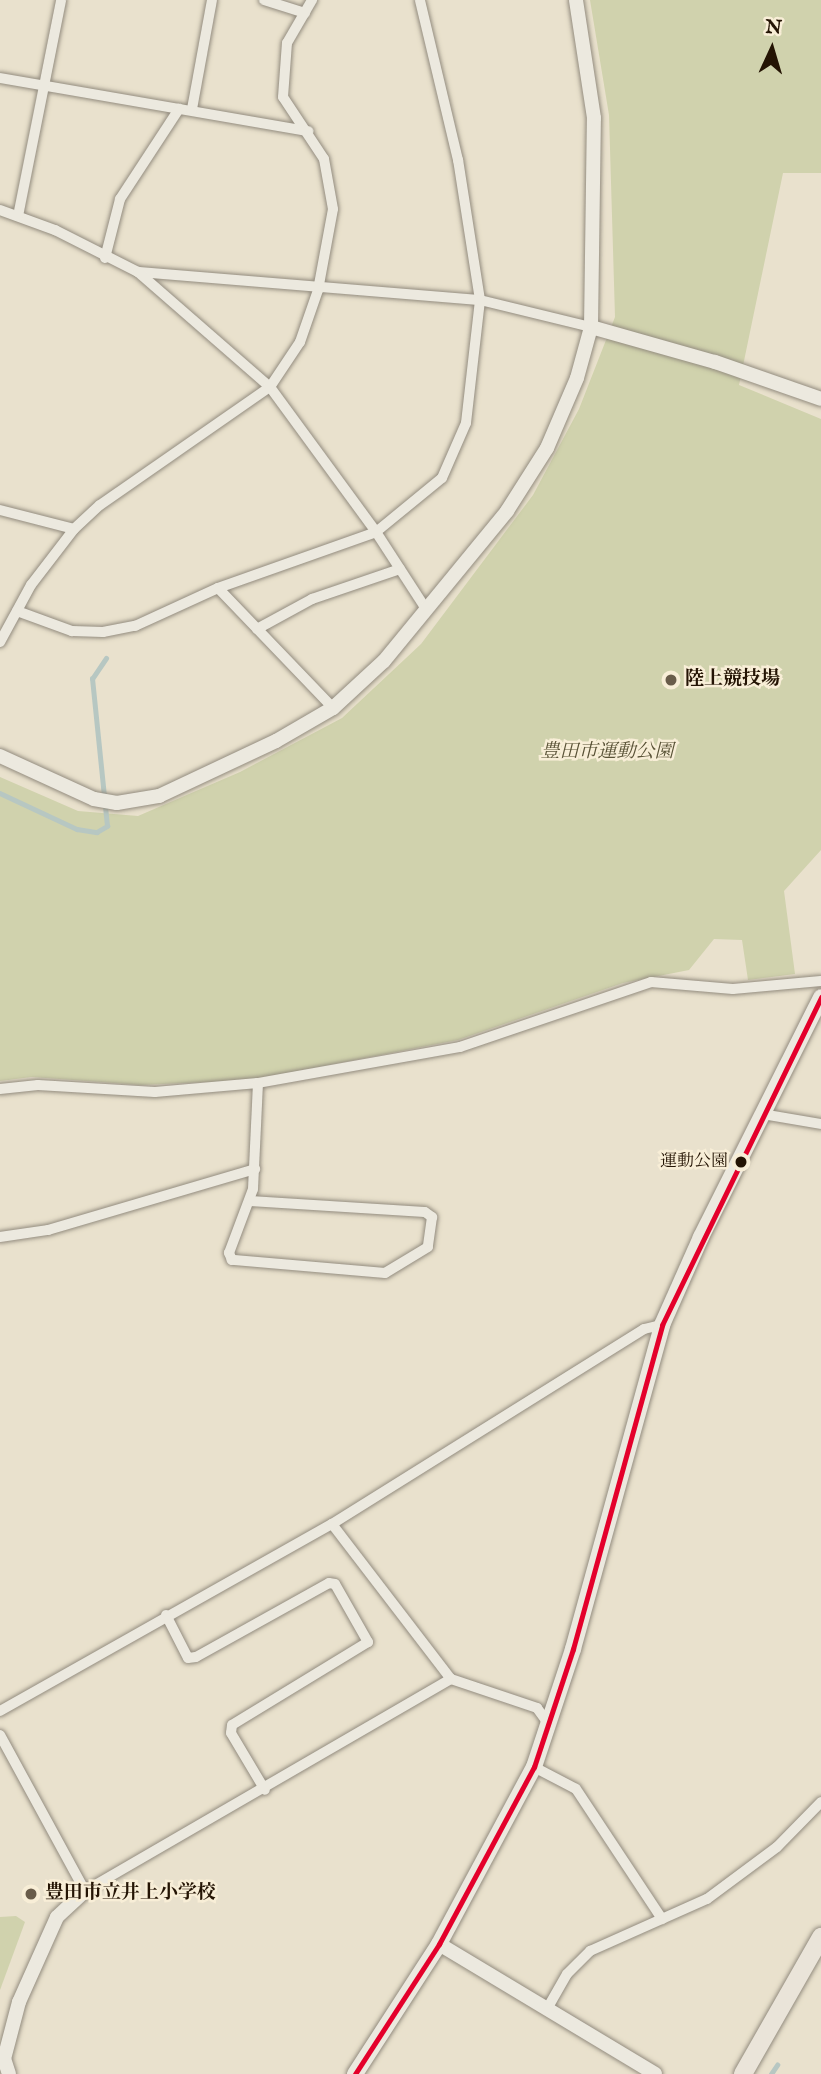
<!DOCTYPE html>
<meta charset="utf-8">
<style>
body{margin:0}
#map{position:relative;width:821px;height:2074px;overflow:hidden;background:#e9e1cd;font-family:"IM FELL English","Noto Serif JP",serif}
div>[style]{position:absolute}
.green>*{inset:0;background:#d0d2ad}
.stream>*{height:4.5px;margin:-2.25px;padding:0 2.25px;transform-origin:2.25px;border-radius:2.25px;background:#b7c7c2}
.roads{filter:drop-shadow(0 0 2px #938c7f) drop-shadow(0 0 2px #938c7f)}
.minor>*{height:10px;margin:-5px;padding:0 5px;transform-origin:5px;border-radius:5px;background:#ece9df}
.tertiary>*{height:14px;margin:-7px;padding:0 7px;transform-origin:7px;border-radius:7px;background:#ece9df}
.secondary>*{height:16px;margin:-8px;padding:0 8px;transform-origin:8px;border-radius:8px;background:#ece9df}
.primary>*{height:18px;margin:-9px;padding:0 9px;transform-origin:9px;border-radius:9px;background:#eae4d9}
.bus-1>*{height:5px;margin:-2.5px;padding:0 2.5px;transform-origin:2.5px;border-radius:2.5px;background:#e4002b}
.dots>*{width:19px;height:19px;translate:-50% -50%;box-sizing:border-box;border:4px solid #f8eed7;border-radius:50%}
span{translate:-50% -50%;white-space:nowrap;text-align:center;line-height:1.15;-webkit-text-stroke:5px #f8eed7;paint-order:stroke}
.bus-label{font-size:17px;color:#241404}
.right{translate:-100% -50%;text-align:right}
.poi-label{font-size:19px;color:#241404;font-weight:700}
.left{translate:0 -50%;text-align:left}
.park-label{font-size:19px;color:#595236;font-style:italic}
.north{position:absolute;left:737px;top:14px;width:70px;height:70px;-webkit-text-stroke:5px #f8eed7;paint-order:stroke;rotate:4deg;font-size:19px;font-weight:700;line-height:28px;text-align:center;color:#241404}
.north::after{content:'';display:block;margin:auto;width:24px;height:32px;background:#241404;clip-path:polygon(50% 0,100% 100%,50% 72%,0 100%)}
</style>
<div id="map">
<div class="green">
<div style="clip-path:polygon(590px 0,821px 0,821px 173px,783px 173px,739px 385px,821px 419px,821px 850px,784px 891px,795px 974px,748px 980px,742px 940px,714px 939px,689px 970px,623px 983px,458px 1040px,252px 1080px,141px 1085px,32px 1077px,0 1081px,0 777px,78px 811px,138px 816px,240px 772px,342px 718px,421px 644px,533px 495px,579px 409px,615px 317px,609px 115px)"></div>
<div style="clip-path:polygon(16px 1916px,25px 1922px,0 1990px,0 1917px)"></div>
</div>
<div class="stream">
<div style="left:0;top:793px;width:85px;rotate:25.1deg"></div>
<div style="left:77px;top:829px;width:20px;rotate:9deg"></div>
<div style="left:97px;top:832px;width:12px;rotate:-31deg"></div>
<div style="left:107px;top:826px;width:148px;rotate:-95.8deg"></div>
<div style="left:92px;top:679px;width:25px;rotate:-56deg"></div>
<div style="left:771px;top:2074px;width:11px;rotate:-56deg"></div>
</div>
<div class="roads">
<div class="minor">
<div style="left:264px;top:0;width:43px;rotate:17.6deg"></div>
<div style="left:0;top:78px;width:313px;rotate:9.8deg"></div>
<div style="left:192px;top:109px;width:111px;rotate:-79.6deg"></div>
<div style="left:0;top:210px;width:59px;rotate:20deg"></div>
<div style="left:55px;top:230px;width:93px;rotate:26.8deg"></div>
<div style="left:138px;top:272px;width:343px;rotate:4.7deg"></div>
<div style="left:480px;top:300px;width:114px;rotate:13.7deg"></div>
<div style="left:18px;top:216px;width:220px;rotate:-78.7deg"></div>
<div style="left:105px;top:258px;width:61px;rotate:-75.7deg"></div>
<div style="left:120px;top:199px;width:108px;rotate:-56.8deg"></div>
<div style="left:138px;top:272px;width:175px;rotate:41.1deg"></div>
<div style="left:270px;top:387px;width:180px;rotate:53.8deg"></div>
<div style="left:376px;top:532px;width:92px;rotate:57deg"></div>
<div style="left:0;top:510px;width:76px;rotate:14.4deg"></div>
<div style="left:218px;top:588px;width:166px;rotate:46.2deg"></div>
<div style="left:17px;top:611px;width:59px;rotate:20deg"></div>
<div style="left:72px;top:631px;width:31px;rotate:2deg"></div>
<div style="left:103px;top:632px;width:33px;rotate:-11deg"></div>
<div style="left:135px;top:626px;width:91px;rotate:-24.6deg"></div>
<div style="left:218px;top:588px;width:168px;rotate:-19.5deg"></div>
<div style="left:376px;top:532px;width:85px;rotate:-39.3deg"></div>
<div style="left:442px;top:478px;width:60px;rotate:-66.4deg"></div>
<div style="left:466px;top:423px;width:124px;rotate:-83.5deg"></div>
<div style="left:480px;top:300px;width:142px;rotate:-98.9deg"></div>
<div style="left:458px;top:160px;width:164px;rotate:-103.4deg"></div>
<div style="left:257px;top:629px;width:63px;rotate:-28.6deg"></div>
<div style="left:312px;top:599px;width:93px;rotate:-18.8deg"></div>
<div style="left:0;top:642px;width:65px;rotate:-61.5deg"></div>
<div style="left:31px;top:585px;width:71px;rotate:-52.5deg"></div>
<div style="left:74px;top:529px;width:35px;rotate:-43deg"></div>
<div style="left:100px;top:505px;width:207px;rotate:-34.8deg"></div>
<div style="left:270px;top:387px;width:54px;rotate:-56.3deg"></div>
<div style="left:300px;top:342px;width:55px;rotate:-70.9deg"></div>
<div style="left:318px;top:290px;width:82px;rotate:-79.5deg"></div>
<div style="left:333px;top:209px;width:51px;rotate:-100.2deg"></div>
<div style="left:324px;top:159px;width:74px;rotate:-123.5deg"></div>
<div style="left:283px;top:97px;width:54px;rotate:-85.8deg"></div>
<div style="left:287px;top:43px;width:50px;rotate:-59.8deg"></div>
<div style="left:0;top:1089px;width:38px;rotate:-6deg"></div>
<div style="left:38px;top:1085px;width:117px;rotate:3.4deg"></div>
<div style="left:155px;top:1092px;width:103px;rotate:-5deg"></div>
<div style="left:258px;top:1083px;width:205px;rotate:-10.1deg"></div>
<div style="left:460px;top:1047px;width:202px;rotate:-18.8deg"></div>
<div style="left:651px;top:982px;width:82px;rotate:4.9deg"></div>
<div style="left:733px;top:989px;width:88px;rotate:-5.2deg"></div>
<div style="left:762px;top:1114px;width:60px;rotate:9.6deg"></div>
<div style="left:250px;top:1201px;width:175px;rotate:3.6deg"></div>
<div style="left:425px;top:1212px;width:9px;rotate:36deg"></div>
<div style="left:432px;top:1217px;width:30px;rotate:98deg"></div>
<div style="left:428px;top:1247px;width:50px;rotate:148.8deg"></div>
<div style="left:385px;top:1273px;width:154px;rotate:-175.1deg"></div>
<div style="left:232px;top:1260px;width:8px;rotate:-113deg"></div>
<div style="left:229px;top:1253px;width:68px;rotate:-69.4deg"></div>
<div style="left:253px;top:1189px;width:106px;rotate:-87.3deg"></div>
<div style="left:0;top:1237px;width:49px;rotate:-8.3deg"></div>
<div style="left:48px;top:1230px;width:216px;rotate:-16.4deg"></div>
<div style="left:332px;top:1524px;width:195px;rotate:52.5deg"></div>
<div style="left:451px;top:1679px;width:91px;rotate:18.6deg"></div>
<div style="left:537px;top:1708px;width:22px;rotate:54deg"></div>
<div style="left:166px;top:1615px;width:48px;rotate:62.9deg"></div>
<div style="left:188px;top:1658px;width:8px;rotate:-7deg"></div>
<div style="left:196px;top:1657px;width:152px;rotate:-29.1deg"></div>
<div style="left:329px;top:1583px;width:6px;rotate:9deg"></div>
<div style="left:335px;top:1584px;width:67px;rotate:60.4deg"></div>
<div style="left:368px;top:1642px;width:159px;rotate:148.6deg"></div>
<div style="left:232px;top:1725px;width:8px;rotate:97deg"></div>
<div style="left:231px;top:1733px;width:66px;rotate:59.2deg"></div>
<div style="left:0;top:1711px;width:381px;rotate:-29.4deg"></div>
<div style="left:332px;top:1524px;width:368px;rotate:-32deg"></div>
<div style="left:644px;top:1329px;width:18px;rotate:-13deg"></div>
<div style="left:0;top:1735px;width:178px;rotate:61.4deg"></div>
<div style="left:85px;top:1891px;width:423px;rotate:-30.1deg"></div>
<div style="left:534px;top:1767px;width:47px;rotate:27.6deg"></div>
<div style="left:576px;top:1789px;width:156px;rotate:56.5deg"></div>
<div style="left:547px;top:2009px;width:40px;rotate:-60.3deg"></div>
<div style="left:567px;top:1974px;width:33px;rotate:-45deg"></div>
<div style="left:590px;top:1951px;width:128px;rotate:-24deg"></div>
<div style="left:707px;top:1899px;width:87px;rotate:-36.6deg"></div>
<div style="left:777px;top:1847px;width:63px;rotate:-45.6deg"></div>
</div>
<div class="tertiary">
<div style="left:591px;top:327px;width:129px;rotate:15.8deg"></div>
<div style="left:715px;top:362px;width:112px;rotate:19.2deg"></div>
<div style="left:0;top:756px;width:103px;rotate:24.6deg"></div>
<div style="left:94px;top:799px;width:23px;rotate:10deg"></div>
<div style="left:117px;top:803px;width:43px;rotate:-9.5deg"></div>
<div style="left:159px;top:796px;width:129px;rotate:-25.2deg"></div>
<div style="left:276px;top:741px;width:66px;rotate:-30.1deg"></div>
<div style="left:333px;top:708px;width:69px;rotate:-42.7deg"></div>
<div style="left:384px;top:661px;width:194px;rotate:-50.6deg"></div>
<div style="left:507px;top:511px;width:75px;rotate:-57.6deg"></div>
<div style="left:547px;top:448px;width:76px;rotate:-66.8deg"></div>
<div style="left:577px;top:378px;width:53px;rotate:-74.6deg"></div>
<div style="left:591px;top:327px;width:209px;rotate:-89.2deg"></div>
<div style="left:594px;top:118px;width:119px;rotate:-98.7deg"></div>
<div style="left:439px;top:1944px;width:252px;rotate:31deg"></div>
<div style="left:9px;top:2074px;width:16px;rotate:-108deg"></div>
<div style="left:4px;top:2059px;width:59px;rotate:-75.3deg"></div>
<div style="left:19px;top:2002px;width:93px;rotate:-65.9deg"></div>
<div style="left:57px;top:1917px;width:38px;rotate:-43deg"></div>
</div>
<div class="secondary">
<div style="left:355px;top:2074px;width:155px;rotate:-57.1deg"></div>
<div style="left:439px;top:1944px;width:201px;rotate:-61.8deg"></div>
<div style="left:534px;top:1767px;width:124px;rotate:-71.7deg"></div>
<div style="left:573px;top:1649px;width:336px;rotate:-74.6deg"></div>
<div style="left:662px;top:1325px;width:96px;rotate:-66.1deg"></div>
<div style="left:701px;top:1237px;width:268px;rotate:-63.4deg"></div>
</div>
<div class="primary">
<div style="left:743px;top:2074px;width:158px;rotate:-60.3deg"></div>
</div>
</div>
<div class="bus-1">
<div style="left:355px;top:2074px;width:155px;rotate:-57.1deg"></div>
<div style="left:439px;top:1944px;width:201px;rotate:-61.8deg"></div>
<div style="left:534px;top:1767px;width:124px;rotate:-71.7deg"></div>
<div style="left:573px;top:1649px;width:336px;rotate:-74.6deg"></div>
<div style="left:662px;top:1325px;width:365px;rotate:-64.1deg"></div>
</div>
<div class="dots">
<div style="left:671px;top:680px;background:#695c4a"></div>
<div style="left:741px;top:1162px;background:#241404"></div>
<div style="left:31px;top:1894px;background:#695c4a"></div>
</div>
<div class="bus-label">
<span class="right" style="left:728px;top:1162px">運動公園</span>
</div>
<div class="poi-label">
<span class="left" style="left:685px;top:680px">陸上競技場</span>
<span class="left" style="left:45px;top:1894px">豊田市立井上小学校</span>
</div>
<div class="park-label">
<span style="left:607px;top:753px">豊田市運動公園</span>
</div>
<div class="north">N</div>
</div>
